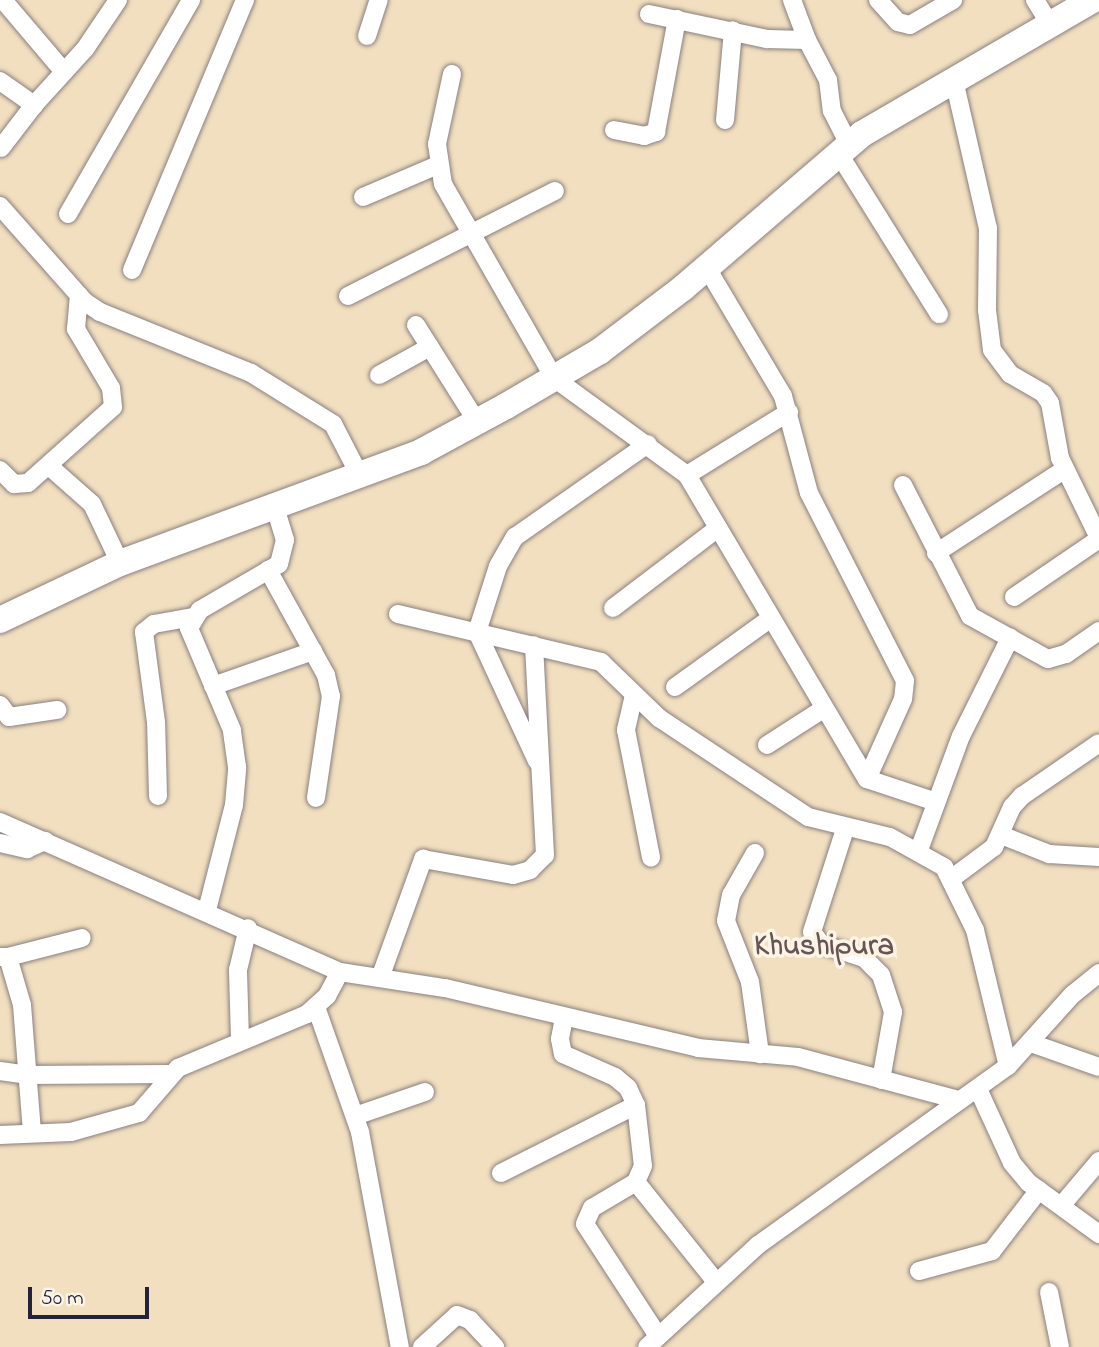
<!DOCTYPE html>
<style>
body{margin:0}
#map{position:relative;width:1099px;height:1347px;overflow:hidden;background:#f2dfc0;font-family:"Indie Flower",sans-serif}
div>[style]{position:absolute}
.roads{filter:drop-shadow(0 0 2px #8a807e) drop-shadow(0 0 2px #8a807e)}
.street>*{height:18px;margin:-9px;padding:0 9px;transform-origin:9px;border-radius:9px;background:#fff}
.secondary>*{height:26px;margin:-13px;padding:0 13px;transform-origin:13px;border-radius:13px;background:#fff}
span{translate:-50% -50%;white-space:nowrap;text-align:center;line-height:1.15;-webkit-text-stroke:7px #fcf5e5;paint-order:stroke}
.district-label{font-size:30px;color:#695455;font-weight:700}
.scale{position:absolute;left:28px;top:1287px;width:121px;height:32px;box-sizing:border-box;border:4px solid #22223b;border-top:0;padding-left:9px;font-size:21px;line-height:24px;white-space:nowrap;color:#22223b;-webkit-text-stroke:5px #fcf5e5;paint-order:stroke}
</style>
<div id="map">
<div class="roads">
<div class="street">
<div style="left:3px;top:0;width:94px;rotate:49.7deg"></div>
<div style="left:792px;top:0;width:43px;rotate:69.4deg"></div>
<div style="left:878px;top:0;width:30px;rotate:48deg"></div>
<div style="left:898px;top:22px;width:12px;rotate:14deg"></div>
<div style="left:910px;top:25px;width:50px;rotate:-30.2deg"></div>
<div style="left:1035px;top:0;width:28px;rotate:58deg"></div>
<div style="left:649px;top:14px;width:121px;rotate:12deg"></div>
<div style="left:767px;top:39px;width:40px;rotate:1.4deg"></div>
<div style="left:807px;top:40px;width:45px;rotate:62.3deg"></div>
<div style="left:828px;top:80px;width:31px;rotate:83deg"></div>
<div style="left:832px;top:111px;width:38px;rotate:63deg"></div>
<div style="left:367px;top:36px;width:38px;rotate:-72deg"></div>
<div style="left:452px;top:74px;width:72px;rotate:102.1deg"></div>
<div style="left:437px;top:144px;width:40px;rotate:81.5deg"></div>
<div style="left:443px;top:184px;width:224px;rotate:60.2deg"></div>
<div style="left:554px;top:378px;width:165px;rotate:36.1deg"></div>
<div style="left:687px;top:475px;width:120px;rotate:-31.7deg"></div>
<div style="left:954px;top:80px;width:152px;rotate:77.1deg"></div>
<div style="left:988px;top:228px;width:82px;rotate:90.7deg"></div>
<div style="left:987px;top:310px;width:40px;rotate:82.9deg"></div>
<div style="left:992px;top:350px;width:30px;rotate:53deg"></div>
<div style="left:1010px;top:374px;width:38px;rotate:30deg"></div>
<div style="left:1043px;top:393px;width:12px;rotate:55deg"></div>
<div style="left:1050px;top:403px;width:56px;rotate:79.7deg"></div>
<div style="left:1060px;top:458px;width:89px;rotate:64deg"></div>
<div style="left:0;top:81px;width:42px;rotate:35.2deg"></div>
<div style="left:34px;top:105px;width:54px;rotate:127.5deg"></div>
<div style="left:34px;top:105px;width:76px;rotate:-47.7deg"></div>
<div style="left:85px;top:49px;width:59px;rotate:-56deg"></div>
<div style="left:725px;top:120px;width:90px;rotate:-84.9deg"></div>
<div style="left:614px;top:130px;width:31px;rotate:11deg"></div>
<div style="left:644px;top:136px;width:13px;rotate:-18deg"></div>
<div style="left:656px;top:132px;width:115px;rotate:-79.5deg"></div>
<div style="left:839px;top:154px;width:189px;rotate:58deg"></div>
<div style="left:363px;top:197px;width:82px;rotate:-23.1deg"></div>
<div style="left:0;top:206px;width:128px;rotate:48.5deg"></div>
<div style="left:85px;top:302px;width:18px;rotate:34deg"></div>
<div style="left:100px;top:312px;width:163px;rotate:22deg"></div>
<div style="left:251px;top:373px;width:97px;rotate:31.9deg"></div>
<div style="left:333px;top:424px;width:59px;rotate:62.6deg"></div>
<div style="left:68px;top:214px;width:247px;rotate:-60.1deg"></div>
<div style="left:707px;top:268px;width:149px;rotate:59.3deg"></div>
<div style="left:783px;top:396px;width:100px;rotate:75deg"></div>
<div style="left:809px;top:493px;width:211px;rotate:62.9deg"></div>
<div style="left:905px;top:681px;width:18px;rotate:96deg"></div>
<div style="left:903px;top:699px;width:88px;rotate:114.2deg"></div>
<div style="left:132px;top:270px;width:293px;rotate:-67.3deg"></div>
<div style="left:348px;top:296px;width:232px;rotate:-26.9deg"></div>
<div style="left:416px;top:325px;width:115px;rotate:57.8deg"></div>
<div style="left:379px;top:375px;width:58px;rotate:-28.8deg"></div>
<div style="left:49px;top:466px;width:57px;rotate:41.5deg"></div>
<div style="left:92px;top:504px;width:65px;rotate:64.6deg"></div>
<div style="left:0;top:470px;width:20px;rotate:45deg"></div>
<div style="left:14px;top:484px;width:14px;rotate:-4deg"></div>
<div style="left:28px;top:483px;width:114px;rotate:-41.8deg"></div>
<div style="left:113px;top:407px;width:19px;rotate:-96deg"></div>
<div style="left:111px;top:388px;width:69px;rotate:-120.7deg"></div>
<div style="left:76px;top:329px;width:34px;rotate:-85deg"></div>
<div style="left:687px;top:475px;width:353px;rotate:59.4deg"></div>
<div style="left:867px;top:779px;width:73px;rotate:18.4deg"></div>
<div style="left:903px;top:485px;width:147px;rotate:62.9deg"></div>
<div style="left:970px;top:616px;width:89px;rotate:28.9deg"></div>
<div style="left:1048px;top:659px;width:19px;rotate:-16deg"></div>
<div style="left:1066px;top:654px;width:40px;rotate:-34.9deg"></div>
<div style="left:936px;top:553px;width:153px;rotate:-33deg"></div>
<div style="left:268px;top:570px;width:120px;rotate:61.1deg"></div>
<div style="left:326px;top:675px;width:22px;rotate:77deg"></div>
<div style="left:331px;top:696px;width:103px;rotate:98.4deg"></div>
<div style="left:1014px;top:597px;width:103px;rotate:-34.3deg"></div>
<div style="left:613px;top:608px;width:132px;rotate:-37.3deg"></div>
<div style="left:398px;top:614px;width:209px;rotate:13.3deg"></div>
<div style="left:601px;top:662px;width:81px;rotate:44deg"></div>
<div style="left:659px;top:718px;width:179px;rotate:33.6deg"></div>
<div style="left:808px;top:817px;width:84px;rotate:13.7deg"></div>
<div style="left:890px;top:837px;width:62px;rotate:29.1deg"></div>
<div style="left:944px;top:867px;width:70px;rotate:63.8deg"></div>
<div style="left:975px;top:930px;width:140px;rotate:76.4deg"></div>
<div style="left:213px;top:686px;width:106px;rotate:-19.3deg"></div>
<div style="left:675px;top:687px;width:118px;rotate:-35.7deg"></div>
<div style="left:634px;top:695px;width:36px;rotate:103deg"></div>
<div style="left:626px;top:730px;width:130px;rotate:78.9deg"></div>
<div style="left:0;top:705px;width:15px;rotate:53deg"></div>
<div style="left:9px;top:717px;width:49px;rotate:-8.3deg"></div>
<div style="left:767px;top:745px;width:67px;rotate:-32.7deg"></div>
<div style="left:537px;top:761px;width:142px;rotate:-114.9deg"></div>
<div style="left:477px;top:632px;width:69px;rotate:-72.3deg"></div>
<div style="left:498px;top:566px;width:34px;rotate:-60deg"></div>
<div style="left:515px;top:537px;width:162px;rotate:-35deg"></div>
<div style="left:158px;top:796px;width:74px;rotate:-91.5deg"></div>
<div style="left:156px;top:722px;width:91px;rotate:-97.6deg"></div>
<div style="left:144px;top:632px;width:13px;rotate:-39deg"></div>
<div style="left:154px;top:624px;width:39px;rotate:-10deg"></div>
<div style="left:0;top:822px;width:372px;rotate:23.8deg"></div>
<div style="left:340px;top:972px;width:106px;rotate:8.7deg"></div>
<div style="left:445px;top:988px;width:260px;rotate:13.3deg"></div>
<div style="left:698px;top:1048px;width:100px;rotate:5.1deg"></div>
<div style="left:798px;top:1057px;width:166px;rotate:15deg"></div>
<div style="left:845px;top:829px;width:108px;rotate:107.8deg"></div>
<div style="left:812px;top:932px;width:15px;rotate:53deg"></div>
<div style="left:821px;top:944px;width:45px;rotate:18deg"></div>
<div style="left:864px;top:958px;width:24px;rotate:45deg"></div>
<div style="left:881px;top:975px;width:39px;rotate:72deg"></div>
<div style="left:893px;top:1012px;width:69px;rotate:100deg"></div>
<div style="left:1001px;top:835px;width:52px;rotate:21.6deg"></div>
<div style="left:1049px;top:854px;width:50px;rotate:3.4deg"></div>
<div style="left:0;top:843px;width:28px;rotate:13deg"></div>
<div style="left:27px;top:849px;width:20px;rotate:-24deg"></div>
<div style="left:919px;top:850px;width:121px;rotate:-69.8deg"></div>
<div style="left:961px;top:736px;width:110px;rotate:-63.4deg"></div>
<div style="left:755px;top:853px;width:48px;rotate:119.7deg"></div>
<div style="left:731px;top:895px;width:26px;rotate:101deg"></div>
<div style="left:726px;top:921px;width:66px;rotate:68.5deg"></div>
<div style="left:750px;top:982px;width:73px;rotate:82.1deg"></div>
<div style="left:951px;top:879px;width:54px;rotate:-36.7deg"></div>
<div style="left:994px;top:847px;width:44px;rotate:-65.8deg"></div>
<div style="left:1012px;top:807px;width:15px;rotate:-48deg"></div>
<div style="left:1022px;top:796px;width:93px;rotate:-34.5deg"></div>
<div style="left:207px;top:910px;width:108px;rotate:-75.6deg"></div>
<div style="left:234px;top:805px;width:38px;rotate:-85deg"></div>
<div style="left:237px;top:767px;width:37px;rotate:-98deg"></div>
<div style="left:232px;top:730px;width:111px;rotate:-112.9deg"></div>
<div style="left:189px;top:628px;width:21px;rotate:-59deg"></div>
<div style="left:200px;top:610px;width:91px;rotate:-30.2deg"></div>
<div style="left:279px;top:564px;width:25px;rotate:-76deg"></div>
<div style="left:285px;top:540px;width:34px;rotate:-107deg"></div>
<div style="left:0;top:957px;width:8px"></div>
<div style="left:8px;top:957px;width:50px;rotate:73.7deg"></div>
<div style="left:22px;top:1005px;width:127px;rotate:85.5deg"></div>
<div style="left:8px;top:957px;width:76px;rotate:-14.4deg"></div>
<div style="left:380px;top:978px;width:127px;rotate:-70.1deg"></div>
<div style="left:423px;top:859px;width:91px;rotate:10.1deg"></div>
<div style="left:513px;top:875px;width:18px;rotate:-16deg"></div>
<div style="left:530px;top:870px;width:21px;rotate:-45deg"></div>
<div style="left:545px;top:855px;width:210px;rotate:-93deg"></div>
<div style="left:316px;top:1007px;width:133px;rotate:70.6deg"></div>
<div style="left:360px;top:1132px;width:219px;rotate:79.5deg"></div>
<div style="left:564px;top:1018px;width:21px;rotate:101deg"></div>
<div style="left:560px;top:1039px;width:15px;rotate:79deg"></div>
<div style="left:563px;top:1054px;width:57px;rotate:23.9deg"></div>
<div style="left:615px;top:1077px;width:17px;rotate:40deg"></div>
<div style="left:628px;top:1088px;width:19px;rotate:65deg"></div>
<div style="left:636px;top:1105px;width:61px;rotate:83.5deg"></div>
<div style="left:643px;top:1166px;width:17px;rotate:114deg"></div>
<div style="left:636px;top:1182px;width:51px;rotate:149.4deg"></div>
<div style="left:592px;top:1208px;width:17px;rotate:114deg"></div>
<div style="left:585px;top:1224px;width:134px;rotate:56.9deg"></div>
<div style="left:240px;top:1039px;width:69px;rotate:-91.7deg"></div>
<div style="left:238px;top:970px;width:43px;rotate:-76.6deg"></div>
<div style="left:1031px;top:1043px;width:72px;rotate:19.4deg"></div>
<div style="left:0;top:1071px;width:27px;rotate:8deg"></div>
<div style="left:27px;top:1075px;width:143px;rotate:-0.4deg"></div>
<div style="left:978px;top:1089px;width:81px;rotate:65.3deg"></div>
<div style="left:1012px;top:1163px;width:26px;rotate:50deg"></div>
<div style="left:1029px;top:1183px;width:87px;rotate:36.1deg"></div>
<div style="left:355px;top:1116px;width:74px;rotate:-18.9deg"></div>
<div style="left:0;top:1135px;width:71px;rotate:-2.4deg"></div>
<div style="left:71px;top:1132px;width:71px;rotate:-15.6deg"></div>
<div style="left:139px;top:1113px;width:60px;rotate:-49.1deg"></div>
<div style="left:178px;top:1068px;width:140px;rotate:-22.7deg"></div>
<div style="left:307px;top:1014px;width:27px;rotate:-42deg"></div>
<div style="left:327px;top:996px;width:27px;rotate:-62deg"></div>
<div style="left:501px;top:1173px;width:151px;rotate:-26.7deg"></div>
<div style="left:636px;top:1182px;width:128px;rotate:51.3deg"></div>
<div style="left:1061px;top:1206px;width:59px;rotate:-49.8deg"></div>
<div style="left:919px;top:1271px;width:76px;rotate:-15.3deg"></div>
<div style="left:992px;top:1251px;width:77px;rotate:-52.4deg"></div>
<div style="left:1049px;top:1292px;width:56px;rotate:78.7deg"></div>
<div style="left:422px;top:1347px;width:47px;rotate:-42.4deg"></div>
<div style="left:457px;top:1315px;width:14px;rotate:21deg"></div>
<div style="left:470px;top:1320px;width:37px;rotate:47deg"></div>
<div style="left:647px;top:1347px;width:151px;rotate:-42.6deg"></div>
<div style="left:758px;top:1245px;width:307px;rotate:-35.6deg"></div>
<div style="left:1008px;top:1066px;width:96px;rotate:-48deg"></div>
<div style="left:1072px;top:995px;width:35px;rotate:-39deg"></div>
</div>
<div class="secondary">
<div style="left:0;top:620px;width:133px;rotate:-25.4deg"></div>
<div style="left:120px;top:563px;width:321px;rotate:-20.2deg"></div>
<div style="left:421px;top:452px;width:97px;rotate:-28.4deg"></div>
<div style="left:506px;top:406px;width:109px;rotate:-30.3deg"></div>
<div style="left:600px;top:351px;width:104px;rotate:-37.2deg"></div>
<div style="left:683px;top:288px;width:236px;rotate:-40.7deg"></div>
<div style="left:862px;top:134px;width:266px;rotate:-30.2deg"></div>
</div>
</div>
<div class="district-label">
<span style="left:824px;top:947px">Khushipura</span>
</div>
<div class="scale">50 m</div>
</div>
